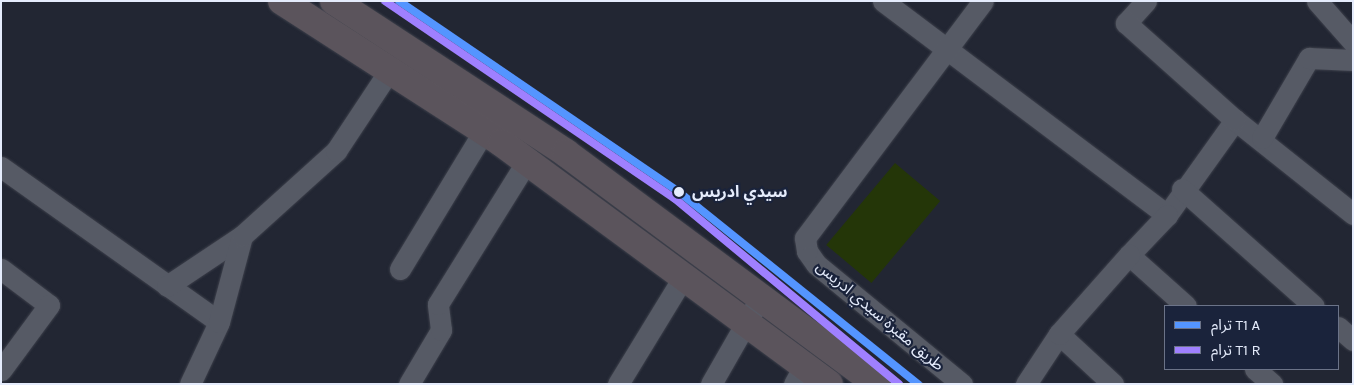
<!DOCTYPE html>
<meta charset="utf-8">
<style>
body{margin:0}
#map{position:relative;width:1354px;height:385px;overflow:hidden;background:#222633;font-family:Karla,"Noto Sans Arabic",sans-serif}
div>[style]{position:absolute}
.green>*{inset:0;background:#243608;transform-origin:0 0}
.roads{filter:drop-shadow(0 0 1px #3d404b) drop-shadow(0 0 1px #3d404b)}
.minor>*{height:21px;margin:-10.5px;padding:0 10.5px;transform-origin:10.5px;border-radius:10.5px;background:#565a65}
.primary>*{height:28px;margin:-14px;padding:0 14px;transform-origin:14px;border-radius:14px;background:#5b545c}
.tram-1>*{height:8px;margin:-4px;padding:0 4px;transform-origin:4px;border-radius:4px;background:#5495ff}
.tram-2>*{height:8px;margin:-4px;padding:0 4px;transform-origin:4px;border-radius:4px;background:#9f80ff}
.dots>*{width:14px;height:14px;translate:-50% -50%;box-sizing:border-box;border:2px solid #1a233b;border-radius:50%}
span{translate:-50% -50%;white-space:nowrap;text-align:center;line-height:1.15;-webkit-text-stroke:4.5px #1a233b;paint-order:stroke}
.stop-label{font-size:16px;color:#e5ecfc;font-weight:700}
.left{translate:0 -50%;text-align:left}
.street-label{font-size:16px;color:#e5ecfc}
.frame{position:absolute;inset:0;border:2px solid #e5ecfc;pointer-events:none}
.legend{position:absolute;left:1164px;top:305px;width:175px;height:65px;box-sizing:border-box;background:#1a233b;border:1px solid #6b7388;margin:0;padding:6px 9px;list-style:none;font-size:15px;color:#e5ecfc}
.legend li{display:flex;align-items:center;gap:10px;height:25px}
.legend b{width:25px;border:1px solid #6b7388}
</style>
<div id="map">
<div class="green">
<div style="left:895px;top:163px;width:59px;height:107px;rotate:40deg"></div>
</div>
<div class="roads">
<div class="minor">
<div style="left:883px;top:1px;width:356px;rotate:37deg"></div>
<div style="left:1167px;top:215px;width:117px;rotate:-54.4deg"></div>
<div style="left:1235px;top:120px;width:151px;rotate:38.5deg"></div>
<div style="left:1146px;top:1px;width:30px;rotate:132deg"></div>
<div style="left:1126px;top:23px;width:146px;rotate:41.7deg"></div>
<div style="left:1317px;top:1px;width:55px;rotate:48.7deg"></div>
<div style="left:1262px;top:138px;width:93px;rotate:-59.6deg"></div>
<div style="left:1309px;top:58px;width:44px;rotate:2.6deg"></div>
<div style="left:1px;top:167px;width:267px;rotate:35.4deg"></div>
<div style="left:1182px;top:189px;width:176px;rotate:41.6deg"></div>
<div style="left:1167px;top:215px;width:55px;rotate:133.5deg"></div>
<div style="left:1129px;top:255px;width:76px;rotate:41.8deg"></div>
<div style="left:1px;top:269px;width:60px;rotate:36.9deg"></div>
<div style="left:49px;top:305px;width:81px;rotate:126.4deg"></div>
<div style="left:400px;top:269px;width:162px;rotate:-58.7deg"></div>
<div style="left:167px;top:286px;width:90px;rotate:-33.7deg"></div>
<div style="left:1338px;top:327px;width:20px;rotate:41deg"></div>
<div style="left:1059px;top:334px;width:74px;rotate:42.8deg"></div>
<div style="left:1255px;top:369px;width:23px;rotate:41deg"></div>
<div style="left:190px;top:384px;width:68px;rotate:-64.9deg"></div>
<div style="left:219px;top:322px;width:89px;rotate:-75deg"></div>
<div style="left:242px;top:236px;width:127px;rotate:-42.1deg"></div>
<div style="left:336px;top:151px;width:96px;rotate:-56.5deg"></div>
<div style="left:409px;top:384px;width:63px;rotate:-59.3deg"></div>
<div style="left:441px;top:330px;width:26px;rotate:-97deg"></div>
<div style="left:438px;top:304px;width:168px;rotate:-58.1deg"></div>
<div style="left:618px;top:384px;width:127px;rotate:-58.6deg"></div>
<div style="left:711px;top:384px;width:103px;rotate:-60.2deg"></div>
<div style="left:794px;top:384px;width:23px;rotate:-61deg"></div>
<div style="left:962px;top:384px;width:189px;rotate:-140.6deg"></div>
<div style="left:816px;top:264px;width:16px;rotate:-125deg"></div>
<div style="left:807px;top:251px;width:13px;rotate:-99deg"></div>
<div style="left:805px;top:238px;width:296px;rotate:-53.1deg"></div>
<div style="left:1026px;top:384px;width:60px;rotate:-56.6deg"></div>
<div style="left:1059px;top:334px;width:106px;rotate:-48.5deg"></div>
</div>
<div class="primary">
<div style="left:282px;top:1px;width:262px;rotate:32.8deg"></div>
<div style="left:502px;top:143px;width:406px;rotate:36.4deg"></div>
<div style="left:334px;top:1px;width:277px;rotate:33.2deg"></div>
<div style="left:566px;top:153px;width:387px;rotate:36.6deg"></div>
</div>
</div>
<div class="tram-1">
<div style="left:399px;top:1px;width:339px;rotate:34.3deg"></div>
<div style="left:679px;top:192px;width:307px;rotate:38.8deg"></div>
</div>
<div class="tram-2">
<div style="left:385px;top:1px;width:350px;rotate:34.3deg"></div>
<div style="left:674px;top:198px;width:292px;rotate:39.6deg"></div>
</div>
<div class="dots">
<div style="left:679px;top:192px;background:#e5ecfc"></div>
</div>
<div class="stop-label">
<span class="left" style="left:692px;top:192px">سيدي ادريس</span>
</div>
<div class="street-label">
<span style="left:880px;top:316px;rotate:40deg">طريق مقبرة سيدي ادريس</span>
</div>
<div class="frame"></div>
<ul class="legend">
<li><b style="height:6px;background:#5495ff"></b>ترام T1 A</li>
<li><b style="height:6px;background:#9f80ff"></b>ترام T1 R</li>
</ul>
</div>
